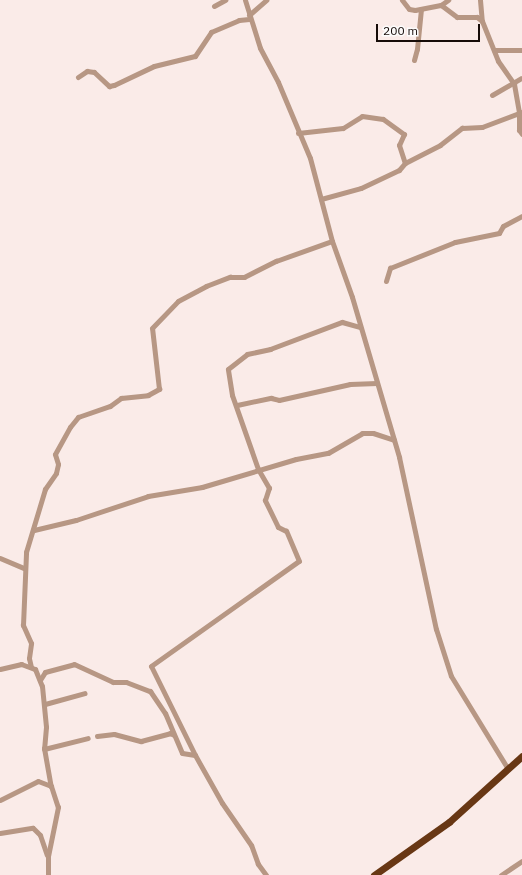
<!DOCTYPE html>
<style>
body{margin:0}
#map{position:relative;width:522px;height:875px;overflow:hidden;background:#faebe8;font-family:"IBM Plex Sans",sans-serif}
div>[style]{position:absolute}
.minor>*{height:5px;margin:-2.5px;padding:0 2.5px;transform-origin:2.5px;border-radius:2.5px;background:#b79784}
.highway>*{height:7px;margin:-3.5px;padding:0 3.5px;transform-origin:3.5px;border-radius:3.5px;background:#683714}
span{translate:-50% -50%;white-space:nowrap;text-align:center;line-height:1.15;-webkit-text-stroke:4px #fcfcfc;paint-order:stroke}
.scale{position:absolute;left:376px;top:24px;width:104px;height:18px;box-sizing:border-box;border:2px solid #160b08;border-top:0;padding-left:5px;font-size:12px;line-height:14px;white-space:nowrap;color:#160b08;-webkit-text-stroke:3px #fcfcfc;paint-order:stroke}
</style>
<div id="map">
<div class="minor">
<div style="left:245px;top:0;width:50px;rotate:72.6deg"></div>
<div style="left:260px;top:48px;width:38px;rotate:62deg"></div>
<div style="left:278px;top:82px;width:82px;rotate:67.2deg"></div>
<div style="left:310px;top:158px;width:86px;rotate:75.2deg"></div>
<div style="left:332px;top:241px;width:59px;rotate:70.3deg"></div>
<div style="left:352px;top:297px;width:167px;rotate:73.6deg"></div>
<div style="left:399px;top:457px;width:176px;rotate:77.9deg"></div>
<div style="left:436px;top:629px;width:49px;rotate:72.3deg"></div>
<div style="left:451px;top:676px;width:109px;rotate:58.5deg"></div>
<div style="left:402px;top:0;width:11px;rotate:52deg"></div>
<div style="left:409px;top:9px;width:6px;rotate:9deg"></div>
<div style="left:415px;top:10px;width:26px;rotate:-11deg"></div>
<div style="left:441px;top:5px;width:9px;rotate:-36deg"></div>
<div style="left:480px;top:0;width:21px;rotate:85deg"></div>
<div style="left:482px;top:21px;width:43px;rotate:68.2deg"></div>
<div style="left:498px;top:61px;width:28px;rotate:55deg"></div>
<div style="left:514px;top:84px;width:28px;rotate:80deg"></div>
<div style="left:519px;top:112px;width:18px;rotate:90deg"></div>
<div style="left:519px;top:130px;width:5px;rotate:53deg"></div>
<div style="left:441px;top:5px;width:20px;rotate:37deg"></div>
<div style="left:457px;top:17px;width:20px"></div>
<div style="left:477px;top:17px;width:6px;rotate:39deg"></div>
<div style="left:214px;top:6px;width:13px;rotate:-29deg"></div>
<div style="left:249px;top:15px;width:23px;rotate:-41deg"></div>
<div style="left:494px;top:50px;width:28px"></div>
<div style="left:414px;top:60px;width:11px;rotate:-75deg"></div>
<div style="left:417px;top:49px;width:40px;rotate:-84.3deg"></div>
<div style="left:78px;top:77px;width:11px;rotate:-34deg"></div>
<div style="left:87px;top:71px;width:7px;rotate:8deg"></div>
<div style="left:94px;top:72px;width:21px;rotate:43deg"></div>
<div style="left:109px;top:86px;width:5px;rotate:-11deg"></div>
<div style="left:114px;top:85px;width:44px;rotate:-25.4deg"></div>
<div style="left:154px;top:66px;width:42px;rotate:-13.7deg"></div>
<div style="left:195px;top:56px;width:29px;rotate:-56deg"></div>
<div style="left:211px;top:32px;width:30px;rotate:-23deg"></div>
<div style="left:239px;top:20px;width:10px;rotate:-6deg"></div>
<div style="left:492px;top:95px;width:34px;rotate:-30deg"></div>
<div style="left:298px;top:133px;width:45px;rotate:-6.3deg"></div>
<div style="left:343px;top:128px;width:22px;rotate:-32deg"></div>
<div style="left:362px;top:116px;width:21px;rotate:8deg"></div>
<div style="left:383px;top:119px;width:26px;rotate:36deg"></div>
<div style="left:404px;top:134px;width:12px;rotate:114deg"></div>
<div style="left:399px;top:145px;width:19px;rotate:72deg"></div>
<div style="left:321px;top:199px;width:41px;rotate:-15.4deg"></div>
<div style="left:361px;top:188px;width:42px;rotate:-25.3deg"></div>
<div style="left:399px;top:170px;width:9px;rotate:-49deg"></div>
<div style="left:405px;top:163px;width:39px;rotate:-27deg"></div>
<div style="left:440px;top:145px;width:28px;rotate:-38deg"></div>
<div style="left:462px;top:128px;width:20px;rotate:-3deg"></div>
<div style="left:482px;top:127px;width:43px;rotate:-20.6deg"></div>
<div style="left:386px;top:281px;width:14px;rotate:-73deg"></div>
<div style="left:390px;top:268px;width:70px;rotate:-21.8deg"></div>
<div style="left:455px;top:242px;width:45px;rotate:-11.6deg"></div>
<div style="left:499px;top:233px;width:8px;rotate:-60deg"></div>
<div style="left:503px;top:226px;width:21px;rotate:-28deg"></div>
<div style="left:237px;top:405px;width:35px;rotate:-12deg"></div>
<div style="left:271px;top:398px;width:8px;rotate:14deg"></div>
<div style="left:279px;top:400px;width:73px;rotate:-12.7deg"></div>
<div style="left:350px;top:384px;width:27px;rotate:-2deg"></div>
<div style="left:34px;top:530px;width:43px;rotate:-13.4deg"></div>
<div style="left:76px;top:520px;width:76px;rotate:-18.4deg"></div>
<div style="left:148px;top:496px;width:55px;rotate:-9.5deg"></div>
<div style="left:202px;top:487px;width:98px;rotate:-16.6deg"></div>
<div style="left:296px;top:459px;width:33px;rotate:-11deg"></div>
<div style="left:328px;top:453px;width:39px;rotate:-30deg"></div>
<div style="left:362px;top:433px;width:11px"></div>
<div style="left:373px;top:433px;width:22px;rotate:18deg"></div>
<div style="left:0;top:558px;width:26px;rotate:23deg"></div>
<div style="left:31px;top:667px;width:9px;rotate:-103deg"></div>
<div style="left:29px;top:658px;width:15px;rotate:-82deg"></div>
<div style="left:31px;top:643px;width:20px;rotate:-114deg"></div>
<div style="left:23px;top:625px;width:73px;rotate:-87.6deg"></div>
<div style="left:26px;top:552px;width:66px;rotate:-73.2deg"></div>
<div style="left:45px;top:489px;width:19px;rotate:-55deg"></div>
<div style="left:56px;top:473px;width:9px;rotate:-77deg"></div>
<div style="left:58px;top:464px;width:10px;rotate:-107deg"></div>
<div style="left:55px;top:454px;width:31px;rotate:-61deg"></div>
<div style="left:70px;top:427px;width:13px;rotate:-51deg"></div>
<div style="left:78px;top:417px;width:34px;rotate:-19deg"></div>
<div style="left:110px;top:406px;width:14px;rotate:-36deg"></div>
<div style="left:121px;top:398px;width:27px;rotate:-6deg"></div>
<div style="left:148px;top:395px;width:13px;rotate:-29deg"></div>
<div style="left:159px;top:389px;width:61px;rotate:-96.5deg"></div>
<div style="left:152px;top:328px;width:37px;rotate:-46deg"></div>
<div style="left:178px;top:301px;width:32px;rotate:-28deg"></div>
<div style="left:206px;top:286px;width:26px;rotate:-21deg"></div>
<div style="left:230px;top:277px;width:14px"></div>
<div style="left:244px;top:277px;width:36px;rotate:-27deg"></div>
<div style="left:276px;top:261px;width:59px;rotate:-19.7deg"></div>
<div style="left:0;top:669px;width:22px;rotate:-13deg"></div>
<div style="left:21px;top:664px;width:15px;rotate:20deg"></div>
<div style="left:35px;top:669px;width:18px;rotate:68deg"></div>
<div style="left:42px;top:686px;width:41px;rotate:84.4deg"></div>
<div style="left:46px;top:727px;width:21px;rotate:95deg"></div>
<div style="left:44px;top:748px;width:39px;rotate:80deg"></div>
<div style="left:51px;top:786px;width:22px;rotate:72deg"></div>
<div style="left:58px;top:807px;width:50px;rotate:101.5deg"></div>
<div style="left:48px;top:856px;width:19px;rotate:90deg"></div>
<div style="left:40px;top:680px;width:9px;rotate:-58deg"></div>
<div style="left:45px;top:672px;width:30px;rotate:-15deg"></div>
<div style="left:74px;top:664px;width:43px;rotate:24.8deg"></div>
<div style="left:113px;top:682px;width:13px"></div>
<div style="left:126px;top:682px;width:26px;rotate:21deg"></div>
<div style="left:150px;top:691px;width:27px;rotate:56deg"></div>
<div style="left:165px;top:713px;width:43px;rotate:67deg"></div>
<div style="left:182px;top:753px;width:13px;rotate:9deg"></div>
<div style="left:45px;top:704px;width:41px;rotate:-15.4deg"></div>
<div style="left:97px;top:736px;width:17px;rotate:-7deg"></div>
<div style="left:114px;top:734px;width:28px;rotate:15deg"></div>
<div style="left:141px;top:741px;width:30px;rotate:-15deg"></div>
<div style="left:170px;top:733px;width:4px;rotate:27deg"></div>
<div style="left:44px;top:749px;width:45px;rotate:-14deg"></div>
<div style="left:0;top:800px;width:42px;rotate:-26.6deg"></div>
<div style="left:38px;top:781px;width:14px;rotate:21deg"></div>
<div style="left:0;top:833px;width:33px;rotate:-9deg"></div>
<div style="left:33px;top:828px;width:10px;rotate:45deg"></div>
<div style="left:40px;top:835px;width:21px;rotate:71deg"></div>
<div style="left:266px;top:875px;width:14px;rotate:-126deg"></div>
<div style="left:258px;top:864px;width:20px;rotate:-110deg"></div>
<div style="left:251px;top:845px;width:51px;rotate:-124.6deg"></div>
<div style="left:222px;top:803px;width:55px;rotate:-119.4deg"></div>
<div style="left:195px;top:755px;width:99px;rotate:-116.3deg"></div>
<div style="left:151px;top:666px;width:181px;rotate:-35.4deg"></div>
<div style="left:299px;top:561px;width:33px;rotate:-113deg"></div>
<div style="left:286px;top:531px;width:9px;rotate:-153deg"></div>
<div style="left:278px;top:527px;width:30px;rotate:-116deg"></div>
<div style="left:265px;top:500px;width:13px;rotate:-72deg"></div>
<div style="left:269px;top:488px;width:22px;rotate:-120deg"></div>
<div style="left:258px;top:469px;width:78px;rotate:-109.4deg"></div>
<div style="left:232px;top:395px;width:26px;rotate:-99deg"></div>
<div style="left:228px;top:369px;width:24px;rotate:-38deg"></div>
<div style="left:247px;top:354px;width:24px;rotate:-12deg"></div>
<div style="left:270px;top:349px;width:77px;rotate:-20.6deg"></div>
<div style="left:342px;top:322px;width:18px;rotate:16deg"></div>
<div style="left:501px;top:875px;width:25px;rotate:-34deg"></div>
</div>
<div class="highway">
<div style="left:374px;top:875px;width:92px;rotate:-35.2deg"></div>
<div style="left:449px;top:822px;width:98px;rotate:-42.1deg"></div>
</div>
<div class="scale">200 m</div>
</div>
